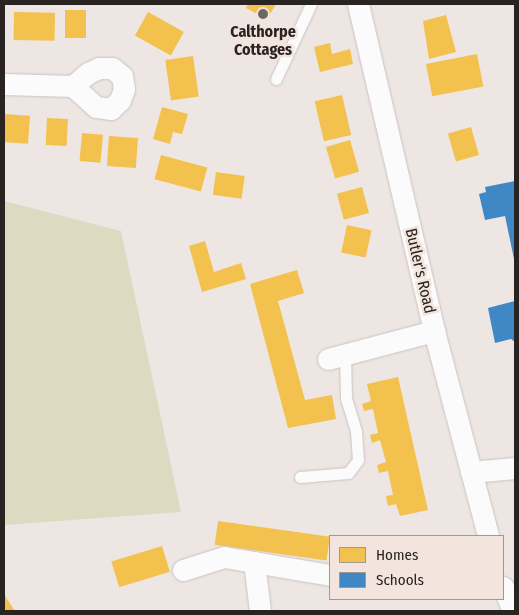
<!DOCTYPE html>
<style>
body{margin:0}
#map{position:relative;width:519px;height:615px;overflow:hidden;background:#eee6e3;font-family:"Fira Sans Condensed",sans-serif}
div>[style]{position:absolute}
.green>*{inset:0;background:#dddac2}
.homes>*{inset:0;background:#f2c14e;transform-origin:0 0}
.schools>*{inset:0;background:#3f88c5}
.roads{filter:drop-shadow(0 0 1px #cac3c1) drop-shadow(0 0 1px #cac3c1)}
.service>*{height:11px;margin:-5.5px;padding:0 5.5px;transform-origin:5.5px;border-radius:5.5px;background:#fcfbfb}
.minor>*{height:21px;margin:-10.5px;padding:0 10.5px;transform-origin:10.5px;border-radius:10.5px;background:#fcfbfb}
.dots>*{width:14px;height:14px;translate:-50% -50%;box-sizing:border-box;border:2px solid #f3e4de;border-radius:50%}
span{translate:-50% -50%;white-space:nowrap;text-align:center;line-height:1.15;-webkit-text-stroke:5px #f3e4de;paint-order:stroke}
.poi-label{font-size:16px;color:#292421;font-weight:700}
.street-label{font-size:16px;color:#292421}
.frame{position:absolute;inset:0;border:5px solid #292421;pointer-events:none}
.legend{position:absolute;left:329px;top:535px;width:175px;height:65px;box-sizing:border-box;background:#f3e4de;border:1px solid #a29792;margin:0;padding:6px 9px;list-style:none;font-size:15px;color:#292421}
.legend li{display:flex;align-items:center;gap:10px;height:25px}
.legend b{width:25px;border:1px solid #a29792}
</style>
<div id="map">
<div class="green">
<div style="clip-path:polygon(4px 201px,121px 231px,181px 512px,4px 525px)"></div>
</div>
<div class="homes">
<div style="clip-path:polygon(248px 4px,276px 4px,267px 19px,246px 8px)"></div>
<div style="left:65px;top:10px;width:21px;height:28px"></div>
<div style="left:14px;top:12px;width:41px;height:28px;rotate:1deg"></div>
<div style="left:148px;top:12px;width:41px;height:27px;rotate:29deg"></div>
<div style="clip-path:polygon(446px 15px,456px 52px,429px 59px,423px 21px)"></div>
<div style="clip-path:polygon(330px 43px,332px 54px,350px 49px,353px 64px,320px 72px,314px 47px)"></div>
<div style="left:477px;top:54px;width:33px;height:52px;rotate:79deg"></div>
<div style="left:193px;top:56px;width:41px;height:28px;rotate:82deg"></div>
<div style="left:342px;top:95px;width:41px;height:28px;rotate:77deg"></div>
<div style="clip-path:polygon(162px 107px,188px 114px,182px 134px,173px 132px,170px 144px,153px 139px)"></div>
<div style="left:4px;top:114px;width:26px;height:28px;rotate:4deg"></div>
<div style="left:47px;top:118px;width:21px;height:27px;rotate:3deg"></div>
<div style="left:471px;top:127px;width:29px;height:24px;rotate:74deg"></div>
<div style="left:82px;top:133px;width:21px;height:28px;rotate:5deg"></div>
<div style="left:109px;top:136px;width:29px;height:30px;rotate:4deg"></div>
<div style="left:350px;top:140px;width:33px;height:25px;rotate:74deg"></div>
<div style="left:161px;top:155px;width:48px;height:25px;rotate:15deg"></div>
<div style="left:216px;top:172px;width:29px;height:23px;rotate:8deg"></div>
<div style="left:362px;top:187px;width:27px;height:26px;rotate:75deg"></div>
<div style="left:347px;top:225px;width:25px;height:28px;rotate:12deg"></div>
<div style="clip-path:polygon(205px 241px,214px 272px,241px 263px,246px 279px,202px 292px,189px 246px)"></div>
<div style="clip-path:polygon(297px 270px,304px 293px,278px 301px,305px 400px,332px 395px,336px 419px,288px 428px,250px 284px)"></div>
<div style="clip-path:polygon(398px 377px,428px 510px,400px 516px,396px 504px,388px 506px,386px 496px,393px 495px,388px 471px,379px 473px,377px 465px,386px 462px,380px 440px,372px 443px,370px 435px,378px 433px,373px 409px,364px 411px,362px 404px,371px 401px,367px 384px)"></div>
<div style="left:218px;top:521px;width:113px;height:24px;rotate:8deg"></div>
<div style="left:162px;top:546px;width:27px;height:53px;rotate:73deg"></div>
<div style="clip-path:polygon(4px 594px,11px 605px,15px 611px,4px 611px)"></div>
</div>
<div class="schools">
<div style="clip-path:polygon(515px 181px,515px 258px,514px 259px,505px 216px,485px 220px,479px 194px,486px 192px,485px 187px)"></div>
<div style="clip-path:polygon(515px 301px,515px 342px,511px 339px,495px 343px,488px 308px)"></div>
</div>
<div class="roads">
<div class="service">
<div style="left:276px;top:79px;width:83px;rotate:-65deg"></div>
<div style="left:300px;top:477px;width:48px;rotate:-4.8deg"></div>
<div style="left:348px;top:473px;width:16px;rotate:-52deg"></div>
<div style="left:358px;top:460px;width:29px;rotate:-94deg"></div>
<div style="left:356px;top:431px;width:34px;rotate:-107deg"></div>
<div style="left:346px;top:398px;width:44px;rotate:-91.3deg"></div>
</div>
<div class="minor">
<div style="left:358px;top:4px;width:336px;rotate:76.9deg"></div>
<div style="left:434px;top:331px;width:212px;rotate:75.2deg"></div>
<div style="left:4px;top:84px;width:69px;rotate:1.7deg"></div>
<div style="left:73px;top:86px;width:20px;rotate:-41deg"></div>
<div style="left:88px;top:73px;width:12px;rotate:-24deg"></div>
<div style="left:99px;top:68px;width:13px"></div>
<div style="left:112px;top:68px;width:13px;rotate:39deg"></div>
<div style="left:122px;top:76px;width:13px;rotate:81deg"></div>
<div style="left:124px;top:89px;width:12px;rotate:110deg"></div>
<div style="left:120px;top:100px;width:13px;rotate:135deg"></div>
<div style="left:111px;top:109px;width:15px;rotate:-172deg"></div>
<div style="left:96px;top:107px;width:31px;rotate:-138deg"></div>
<div style="left:328px;top:359px;width:110px;rotate:-14.8deg"></div>
<div style="left:471px;top:472px;width:44px;rotate:-5.2deg"></div>
<div style="left:254px;top:562px;width:49px;rotate:83deg"></div>
<div style="left:183px;top:570px;width:43px;rotate:-17.6deg"></div>
<div style="left:224px;top:557px;width:108px;rotate:9.6deg"></div>
<div style="left:503px;top:587px;width:26px;rotate:67deg"></div>
</div>
</div>
<div class="dots">
<div style="left:263px;top:14px;background:#6e6865"></div>
</div>
<div class="poi-label">
<span style="left:263px;top:41px">Calthorpe<br>Cottages</span>
</div>
<div class="street-label">
<span style="left:420px;top:271px;rotate:77deg">Butler's Road</span>
</div>
<div class="frame"></div>
<ul class="legend">
<li><b style="height:14px;background:#f2c14e"></b>Homes</li>
<li><b style="height:14px;background:#3f88c5"></b>Schools</li>
</ul>
</div>
